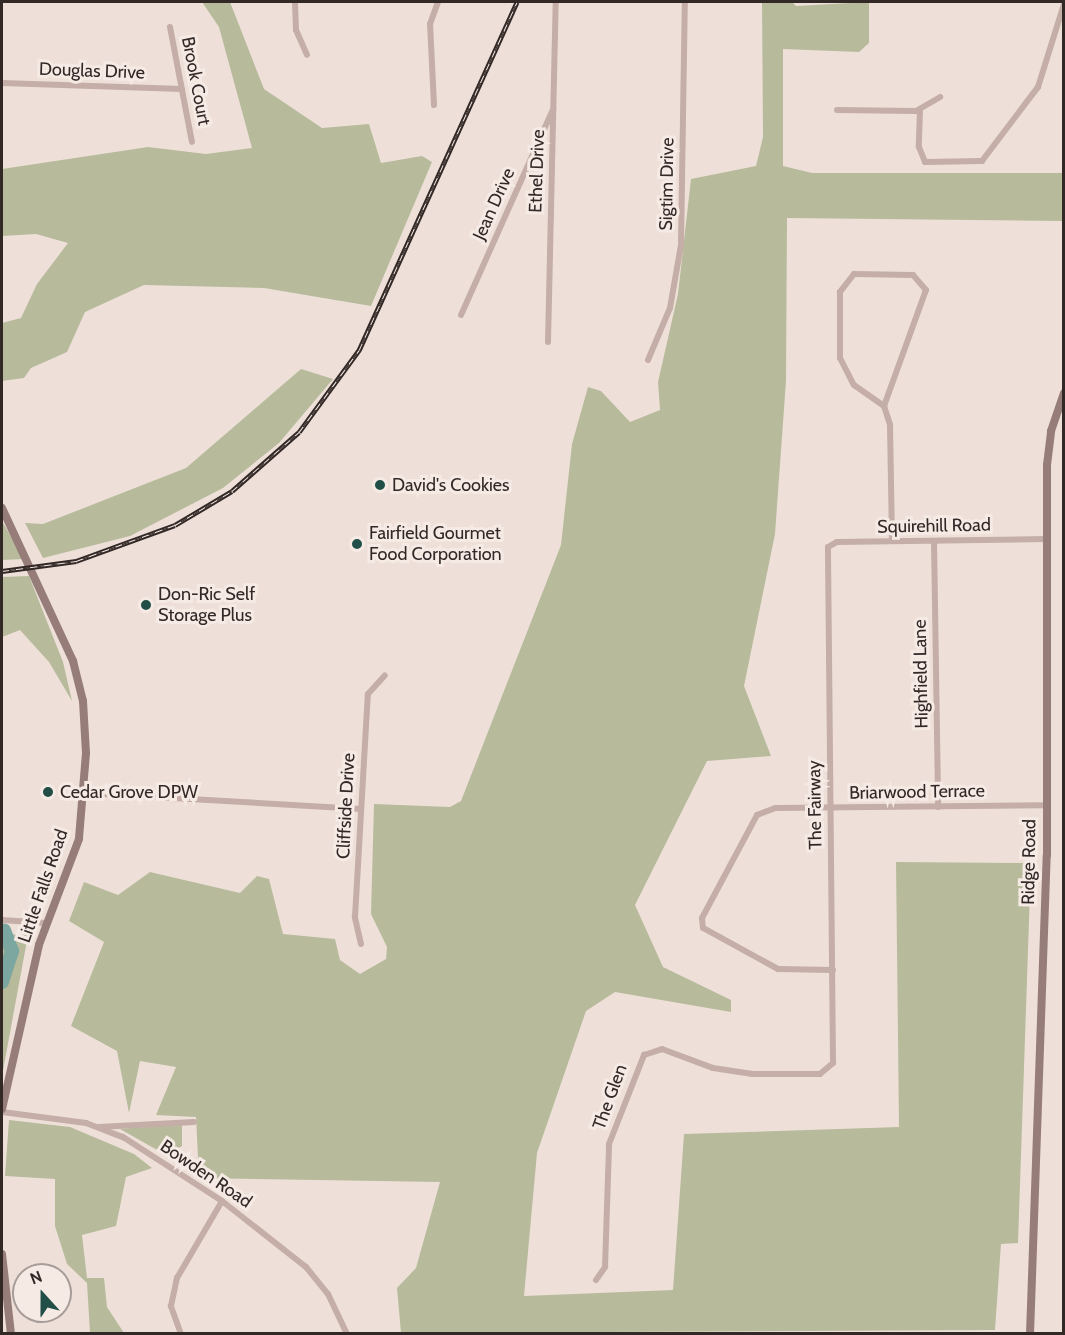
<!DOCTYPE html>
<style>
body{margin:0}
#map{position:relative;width:1065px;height:1335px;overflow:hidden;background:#eee0d9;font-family:Cabin,sans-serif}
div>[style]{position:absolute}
.green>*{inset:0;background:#b7bb9b}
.river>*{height:14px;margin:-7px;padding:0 7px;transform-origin:7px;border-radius:7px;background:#7ca7a0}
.street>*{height:6px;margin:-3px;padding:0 3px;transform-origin:3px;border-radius:3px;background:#c4aea7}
.secondary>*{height:8px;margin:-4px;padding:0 4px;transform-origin:4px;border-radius:4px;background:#977d79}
.rail>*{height:4.5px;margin-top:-2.25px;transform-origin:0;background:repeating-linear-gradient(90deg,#f6eae5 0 7px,#322826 0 14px);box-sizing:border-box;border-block:2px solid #322826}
.dots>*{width:16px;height:16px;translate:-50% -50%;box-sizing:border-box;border:3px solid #f6eae5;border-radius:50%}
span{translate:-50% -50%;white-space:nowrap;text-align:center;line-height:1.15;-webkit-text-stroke:6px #f6eae5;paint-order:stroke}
.street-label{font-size:18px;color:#322826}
.poi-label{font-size:18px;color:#322826}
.left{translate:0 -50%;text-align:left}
.frame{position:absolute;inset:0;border:3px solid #322826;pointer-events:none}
.north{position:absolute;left:12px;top:1263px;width:60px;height:60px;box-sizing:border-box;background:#f6eae5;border:2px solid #a89c99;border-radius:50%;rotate:339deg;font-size:16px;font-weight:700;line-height:24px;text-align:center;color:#322826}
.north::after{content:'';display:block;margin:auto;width:21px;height:27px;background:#214e47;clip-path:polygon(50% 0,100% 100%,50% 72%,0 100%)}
</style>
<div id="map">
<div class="green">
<div style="clip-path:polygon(202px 2px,230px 2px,264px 89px,322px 128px,369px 124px,381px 163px,422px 156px,432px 162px,371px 306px,264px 288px,144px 285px,85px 312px,67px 352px,31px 368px,24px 378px,2px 381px,2px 323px,21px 318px,37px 284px,68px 243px,36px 234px,2px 236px,2px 169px,148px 147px,206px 154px,252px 148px,219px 27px)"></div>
<div style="clip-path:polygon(762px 2px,792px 2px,796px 6px,869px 2px,869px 43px,859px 52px,783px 49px,783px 166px,812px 173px,1063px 173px,1063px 221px,787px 218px,786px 381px,775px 534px,744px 686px,771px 756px,707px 761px,635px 905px,663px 967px,731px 1000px,731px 1012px,615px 992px,586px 1011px,537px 1153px,524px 1296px,673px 1290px,684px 1134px,899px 1127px,896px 862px,1031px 863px,1018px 1243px,1001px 1244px,995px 1330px,401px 1333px,397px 1288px,416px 1268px,440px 1182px,199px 1178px,196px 1117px,156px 1115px,176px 1067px,140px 1061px,129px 1113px,117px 1051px,71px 1026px,104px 942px,69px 921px,84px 882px,118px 895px,150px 872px,240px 893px,257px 876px,269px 879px,283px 934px,335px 939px,340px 960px,360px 974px,386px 959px,387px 947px,371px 914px,374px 804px,450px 807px,461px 801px,561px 545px,572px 444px,588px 387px,601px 391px,630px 422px,660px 410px,658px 382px,678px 294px,691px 179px,756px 166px,763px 137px)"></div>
<div style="clip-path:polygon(301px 369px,333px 379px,279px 443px,223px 488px,130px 536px,43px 558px,25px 523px,43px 524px,186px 468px)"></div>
<div style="clip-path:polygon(2px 521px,24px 559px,2px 560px)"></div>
<div style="clip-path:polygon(29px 576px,63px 662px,72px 701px,49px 662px,20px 630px,2px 637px,2px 577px)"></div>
<div style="clip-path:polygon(2px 934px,28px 935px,2px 1076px)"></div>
<div style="clip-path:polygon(9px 1120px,70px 1127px,134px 1154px,152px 1168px,126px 1177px,116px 1226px,82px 1235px,87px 1278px,104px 1278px,107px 1307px,124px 1333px,90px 1333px,87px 1283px,67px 1264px,55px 1226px,55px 1179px,5px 1176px)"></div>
<div style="clip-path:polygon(182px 1124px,182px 1146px,166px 1155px,120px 1129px)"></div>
</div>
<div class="river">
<div style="left:2px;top:982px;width:33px;rotate:-72deg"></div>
<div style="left:12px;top:951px;width:22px;rotate:-111deg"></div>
</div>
<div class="street">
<div style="left:295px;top:2px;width:28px;rotate:88deg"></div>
<div style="left:296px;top:30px;width:27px;rotate:66deg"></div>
<div style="left:170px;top:27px;width:117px;rotate:79.2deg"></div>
<div style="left:2px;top:83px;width:180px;rotate:1.9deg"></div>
<div style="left:434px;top:105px;width:81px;rotate:-92.8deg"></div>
<div style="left:430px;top:24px;width:23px;rotate:-70deg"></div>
<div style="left:837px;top:110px;width:79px;rotate:0.7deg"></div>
<div style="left:916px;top:111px;width:28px;rotate:-30deg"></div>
<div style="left:920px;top:110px;width:37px;rotate:92deg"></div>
<div style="left:919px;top:147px;width:16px;rotate:68deg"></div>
<div style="left:925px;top:162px;width:57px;rotate:-1deg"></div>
<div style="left:982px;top:161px;width:93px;rotate:-52.9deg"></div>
<div style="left:1038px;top:87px;width:87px;rotate:-72.6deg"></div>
<div style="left:461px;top:315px;width:226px;rotate:-65.9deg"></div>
<div style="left:548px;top:342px;width:340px;rotate:-88.7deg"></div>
<div style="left:648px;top:360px;width:56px;rotate:-67.1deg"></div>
<div style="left:670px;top:308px;width:64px;rotate:-80.1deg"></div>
<div style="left:681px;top:245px;width:243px;rotate:-89.1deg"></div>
<div style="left:884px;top:406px;width:123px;rotate:-70.1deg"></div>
<div style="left:926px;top:290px;width:20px;rotate:-131deg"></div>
<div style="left:913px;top:275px;width:59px;rotate:-179deg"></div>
<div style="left:854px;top:274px;width:23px;rotate:128deg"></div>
<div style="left:840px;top:292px;width:66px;rotate:90deg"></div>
<div style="left:840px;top:358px;width:30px;rotate:63deg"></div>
<div style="left:854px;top:385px;width:37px;rotate:35deg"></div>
<div style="left:884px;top:406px;width:20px;rotate:72deg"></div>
<div style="left:890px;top:425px;width:116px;rotate:89deg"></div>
<div style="left:934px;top:541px;width:266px;rotate:89.1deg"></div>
<div style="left:85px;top:793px;width:276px;rotate:3.3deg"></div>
<div style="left:2px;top:920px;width:44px;rotate:3.9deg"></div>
<div style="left:361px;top:944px;width:28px;rotate:-103deg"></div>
<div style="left:355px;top:917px;width:223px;rotate:-86.7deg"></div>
<div style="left:368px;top:694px;width:25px;rotate:-48deg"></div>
<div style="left:833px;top:970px;width:55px;rotate:-179deg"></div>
<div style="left:778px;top:969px;width:85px;rotate:-151.3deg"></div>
<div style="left:703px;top:928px;width:10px;rotate:-96deg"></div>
<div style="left:702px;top:918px;width:117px;rotate:-61.9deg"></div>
<div style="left:757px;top:815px;width:19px;rotate:-21deg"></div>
<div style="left:775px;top:808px;width:272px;rotate:-0.6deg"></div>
<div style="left:2px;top:1112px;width:85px;rotate:7.5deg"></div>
<div style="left:86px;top:1123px;width:40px;rotate:21deg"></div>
<div style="left:123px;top:1137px;width:118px;rotate:32.9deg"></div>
<div style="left:222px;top:1201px;width:107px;rotate:38.2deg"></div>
<div style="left:306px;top:1267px;width:35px;rotate:51deg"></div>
<div style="left:328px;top:1294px;width:44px;rotate:64.6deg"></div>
<div style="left:99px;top:1127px;width:95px;rotate:-3deg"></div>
<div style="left:596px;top:1280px;width:16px;rotate:-55deg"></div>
<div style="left:605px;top:1267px;width:123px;rotate:-88.1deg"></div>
<div style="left:609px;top:1144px;width:96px;rotate:-68.5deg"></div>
<div style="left:644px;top:1055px;width:19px;rotate:-18deg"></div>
<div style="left:662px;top:1049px;width:54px;rotate:20.4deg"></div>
<div style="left:713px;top:1068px;width:40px;rotate:8.5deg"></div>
<div style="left:753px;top:1074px;width:67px"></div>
<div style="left:820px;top:1074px;width:17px;rotate:-40deg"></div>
<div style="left:833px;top:1063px;width:516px;rotate:-90.56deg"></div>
<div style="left:828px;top:547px;width:10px;rotate:-29deg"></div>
<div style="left:837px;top:542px;width:210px;rotate:-0.8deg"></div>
<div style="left:181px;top:1334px;width:30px;rotate:-110deg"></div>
<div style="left:171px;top:1306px;width:29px;rotate:-78deg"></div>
<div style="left:177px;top:1278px;width:89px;rotate:-59.7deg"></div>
</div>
<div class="secondary">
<div style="left:2px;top:508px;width:169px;rotate:65.1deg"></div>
<div style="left:73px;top:661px;width:41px;rotate:76deg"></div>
<div style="left:83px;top:701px;width:52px;rotate:86.7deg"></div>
<div style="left:86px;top:753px;width:86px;rotate:94.7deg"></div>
<div style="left:79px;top:839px;width:113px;rotate:110.7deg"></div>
<div style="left:39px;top:945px;width:168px;rotate:102.7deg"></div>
<div style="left:2px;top:1254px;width:81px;rotate:83.6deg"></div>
<div style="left:1030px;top:1334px;width:479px;rotate:-88deg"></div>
<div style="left:1047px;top:855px;width:390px;rotate:-90deg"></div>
<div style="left:1047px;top:465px;width:34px;rotate:-83deg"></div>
<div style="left:1051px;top:431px;width:40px;rotate:-71.1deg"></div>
</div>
<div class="rail">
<div style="left:2px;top:571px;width:75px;rotate:-7.7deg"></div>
<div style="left:76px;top:561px;width:105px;rotate:-20deg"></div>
<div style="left:175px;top:525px;width:66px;rotate:-30.8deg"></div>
<div style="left:232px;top:491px;width:89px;rotate:-41.4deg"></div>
<div style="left:299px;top:432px;width:102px;rotate:-53.8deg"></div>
<div style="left:359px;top:350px;width:382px;rotate:-65.6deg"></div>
</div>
<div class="dots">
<div style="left:380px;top:485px;background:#214e47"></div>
<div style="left:357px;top:544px;background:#214e47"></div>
<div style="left:146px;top:605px;background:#214e47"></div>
<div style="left:48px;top:792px;background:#214e47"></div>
</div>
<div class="street-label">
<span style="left:92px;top:71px;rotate:2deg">Douglas Drive</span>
<span style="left:196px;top:81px;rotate:79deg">Brook Court</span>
<span style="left:537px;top:171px;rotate:-88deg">Ethel Drive</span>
<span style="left:667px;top:184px;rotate:-89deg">Sigtim Drive</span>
<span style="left:494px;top:204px;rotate:-66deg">Jean Drive</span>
<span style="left:934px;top:526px;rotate:-1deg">Squirehill Road</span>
<span style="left:921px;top:674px;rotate:-91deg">Highfield Lane</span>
<span style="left:917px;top:792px;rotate:-1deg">Briarwood Terrace</span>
<span style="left:815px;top:805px;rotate:-91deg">The Fairway</span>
<span style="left:346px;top:806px;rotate:-87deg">Cliffside Drive</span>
<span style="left:1029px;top:862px;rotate:-89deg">Ridge Road</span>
<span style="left:43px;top:886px;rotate:-71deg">Little Falls Road</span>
<span style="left:610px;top:1097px;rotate:-70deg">The Glen</span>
<span style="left:206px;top:1174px;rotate:34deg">Bowden Road</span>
</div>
<div class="poi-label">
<span class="left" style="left:392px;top:485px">David's Cookies</span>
<span class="left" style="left:369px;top:544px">Fairfield Gourmet<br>Food Corporation</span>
<span class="left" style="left:158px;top:605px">Don-Ric Self<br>Storage Plus</span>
<span class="left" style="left:60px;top:792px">Cedar Grove DPW</span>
</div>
<div class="frame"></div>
<div class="north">N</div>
</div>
